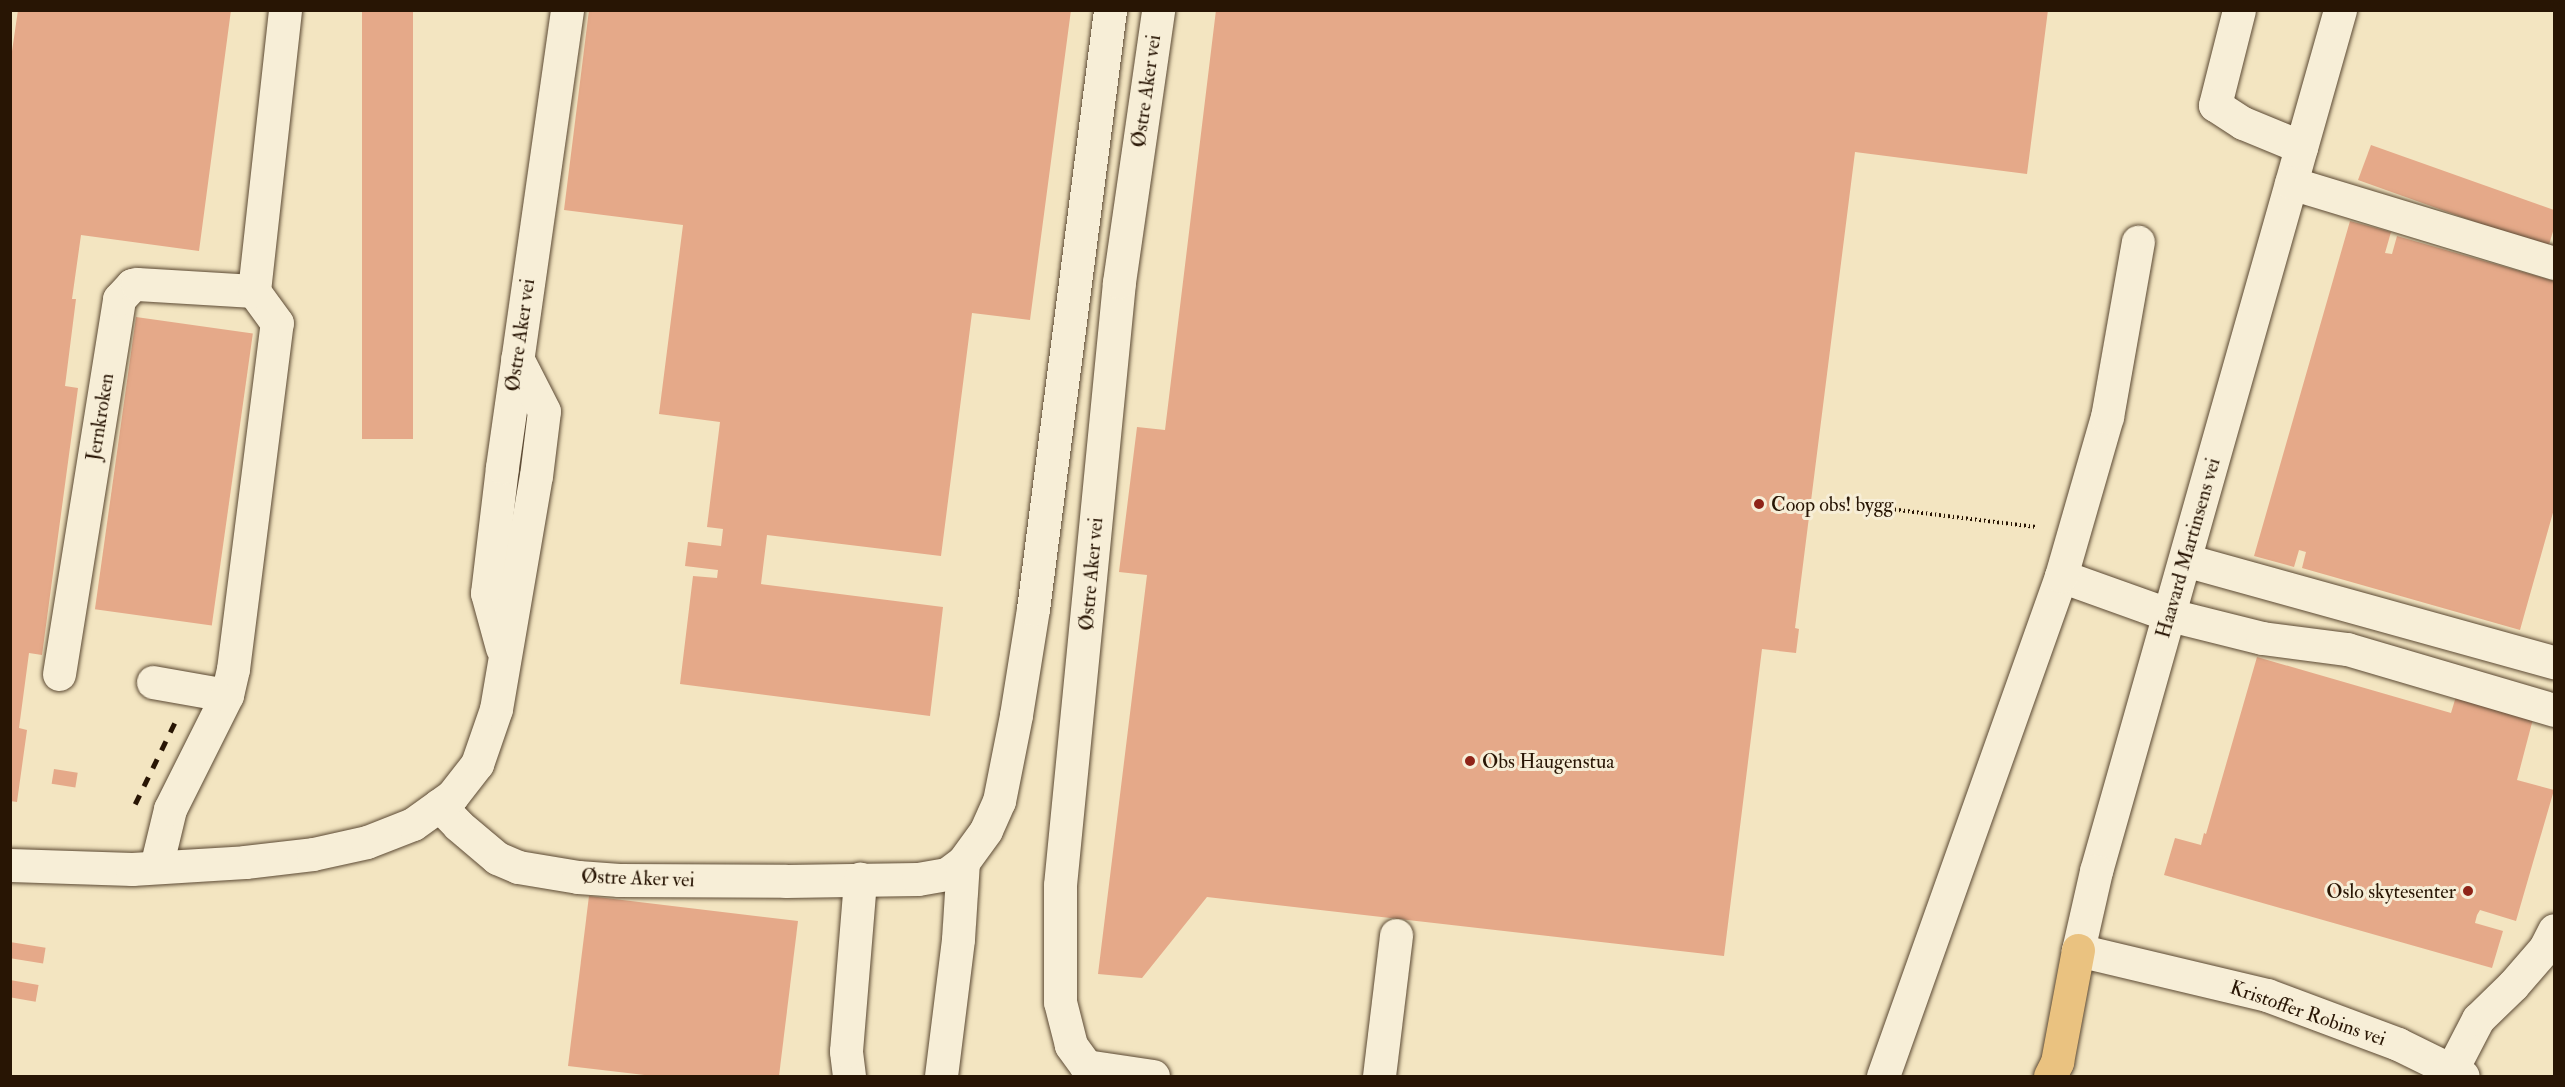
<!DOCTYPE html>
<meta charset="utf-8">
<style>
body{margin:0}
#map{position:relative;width:2565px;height:1087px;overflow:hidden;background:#f3e5c1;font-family:"IM FELL Double Pica",serif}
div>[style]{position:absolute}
.building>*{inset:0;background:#e5a989;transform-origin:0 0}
.path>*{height:4px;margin-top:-2px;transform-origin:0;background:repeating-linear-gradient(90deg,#281504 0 1.5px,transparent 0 4.5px)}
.roads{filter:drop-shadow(0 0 2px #5b4933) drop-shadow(0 0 2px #5b4933)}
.minor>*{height:33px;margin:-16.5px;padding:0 16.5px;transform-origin:16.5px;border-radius:16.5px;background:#f7eed7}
.highway>*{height:33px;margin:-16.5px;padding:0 16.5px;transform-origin:16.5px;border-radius:16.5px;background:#eac280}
.rail>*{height:4.5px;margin-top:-2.25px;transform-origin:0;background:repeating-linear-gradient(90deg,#281504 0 10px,transparent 0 20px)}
.dots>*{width:16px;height:16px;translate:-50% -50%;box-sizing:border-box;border:3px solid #f7eed7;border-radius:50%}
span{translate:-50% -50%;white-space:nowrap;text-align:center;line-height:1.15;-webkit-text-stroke:6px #f7eed7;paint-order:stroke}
.street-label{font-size:20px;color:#281504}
.poi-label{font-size:20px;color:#281504}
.left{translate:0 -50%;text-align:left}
.right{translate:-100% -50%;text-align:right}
.frame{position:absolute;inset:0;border:12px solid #281504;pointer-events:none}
</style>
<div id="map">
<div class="building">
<div style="clip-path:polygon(18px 10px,231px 10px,199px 251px,81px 235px,72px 299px,76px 299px,65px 386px,78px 388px,42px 655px,29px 653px,19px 728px,27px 730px,17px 802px,10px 801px,10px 65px)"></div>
<div style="left:362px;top:10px;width:51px;height:429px"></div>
<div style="clip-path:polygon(589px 10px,1071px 10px,1030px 320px,972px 313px,941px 556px,767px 535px,761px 584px,943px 607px,930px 716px,680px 684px,693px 576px,717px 578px,718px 570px,685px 566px,688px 542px,721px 546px,723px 529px,707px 527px,720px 422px,659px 414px,683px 225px,564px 210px)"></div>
<div style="clip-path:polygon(1216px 10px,2048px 10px,2027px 174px,1855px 152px,1795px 628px,1799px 629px,1796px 653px,1762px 649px,1724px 956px,1207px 897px,1142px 978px,1098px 974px,1147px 575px,1119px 572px,1137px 427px,1165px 430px)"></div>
<div style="clip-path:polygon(2371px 145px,2554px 210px,2554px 228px,2548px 248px,2358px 180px)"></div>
<div style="clip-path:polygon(2350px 221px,2391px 232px,2385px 253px,2392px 254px,2397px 236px,2554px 281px,2554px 509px,2520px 630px,2302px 568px,2306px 552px,2299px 550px,2294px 567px,2254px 556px)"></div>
<div style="left:136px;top:317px;width:118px;height:295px;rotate:8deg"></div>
<div style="clip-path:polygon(2257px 657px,2451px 713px,2457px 693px,2534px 715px,2517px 780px,2554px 790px,2516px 921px,2480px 910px,2477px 915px,2475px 923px,2503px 931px,2492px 968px,2164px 875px,2175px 838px,2201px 845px,2204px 833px,2206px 834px)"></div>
<div style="left:54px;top:769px;width:24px;height:15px;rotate:9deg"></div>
<div style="clip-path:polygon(589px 896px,798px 921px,779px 1076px,653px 1076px,568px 1066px)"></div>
<div style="left:10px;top:942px;width:36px;height:16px;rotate:9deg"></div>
<div style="left:10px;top:980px;width:29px;height:17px;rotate:10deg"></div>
</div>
<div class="path">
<div style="left:1841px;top:503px;width:197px;rotate:7deg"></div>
</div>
<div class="roads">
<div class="minor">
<div style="left:2239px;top:10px;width:98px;rotate:104.2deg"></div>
<div style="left:2215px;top:105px;width:33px;rotate:33deg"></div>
<div style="left:2243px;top:123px;width:63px;rotate:22.5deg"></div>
<div style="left:2340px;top:10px;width:895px;rotate:105.82deg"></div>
<div style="left:2096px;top:871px;width:81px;rotate:102.8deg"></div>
<div style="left:2078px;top:950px;width:194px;rotate:13.4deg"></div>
<div style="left:2267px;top:995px;width:140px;rotate:20.5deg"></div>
<div style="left:2398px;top:1044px;width:72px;rotate:26.2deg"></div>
<div style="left:2291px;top:183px;width:275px;rotate:16.9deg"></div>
<div style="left:2185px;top:560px;width:383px;rotate:15.5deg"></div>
<div style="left:2061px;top:576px;width:116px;rotate:19.7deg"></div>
<div style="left:2170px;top:615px;width:95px;rotate:14deg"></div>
<div style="left:2262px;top:638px;width:86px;rotate:7.4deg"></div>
<div style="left:2347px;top:649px;width:216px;rotate:16.4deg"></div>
<div style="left:502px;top:648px;width:57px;rotate:-105.3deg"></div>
<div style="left:487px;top:593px;width:127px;rotate:-83.2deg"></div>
<div style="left:502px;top:467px;width:462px;rotate:-81.9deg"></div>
<div style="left:59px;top:674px;width:380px;rotate:-80.9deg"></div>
<div style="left:119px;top:299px;width:19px;rotate:-47deg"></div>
<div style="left:132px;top:285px;width:5px;rotate:-11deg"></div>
<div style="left:137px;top:284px;width:117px;rotate:3.4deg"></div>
<div style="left:153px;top:682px;width:75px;rotate:10deg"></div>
<div style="left:439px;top:805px;width:28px;rotate:46deg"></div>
<div style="left:458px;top:825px;width:51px;rotate:40.2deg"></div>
<div style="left:497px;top:858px;width:23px;rotate:23deg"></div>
<div style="left:518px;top:867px;width:61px;rotate:9.5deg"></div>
<div style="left:578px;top:877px;width:41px;rotate:4.2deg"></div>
<div style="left:619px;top:880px;width:166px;rotate:0.3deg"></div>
<div style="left:785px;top:881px;width:133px;rotate:-0.9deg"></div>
<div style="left:918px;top:879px;width:29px;rotate:-10deg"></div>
<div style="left:947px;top:874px;width:20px;rotate:-37deg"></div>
<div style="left:963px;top:862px;width:39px;rotate:-54deg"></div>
<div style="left:986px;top:830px;width:32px;rotate:-66deg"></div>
<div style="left:999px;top:801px;width:88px;rotate:-78.8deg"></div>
<div style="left:1016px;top:715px;width:107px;rotate:-80.9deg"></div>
<div style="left:1033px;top:609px;width:604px;rotate:-82.67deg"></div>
<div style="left:10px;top:865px;width:122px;rotate:1.9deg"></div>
<div style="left:132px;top:869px;width:113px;rotate:-3.5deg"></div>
<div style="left:245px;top:862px;width:68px;rotate:-6.7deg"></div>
<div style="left:313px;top:854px;width:55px;rotate:-12.5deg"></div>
<div style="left:367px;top:842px;width:49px;rotate:-21.4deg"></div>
<div style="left:413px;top:824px;width:48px;rotate:-35.7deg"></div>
<div style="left:452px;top:796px;width:41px;rotate:-52deg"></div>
<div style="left:477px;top:764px;width:58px;rotate:-70.9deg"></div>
<div style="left:496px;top:709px;width:236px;rotate:-80.3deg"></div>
<div style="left:536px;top:476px;width:65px;rotate:-83deg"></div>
<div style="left:544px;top:411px;width:59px;rotate:-117deg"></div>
<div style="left:156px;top:867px;width:60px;rotate:-76.4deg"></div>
<div style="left:170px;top:809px;width:127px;rotate:-63.4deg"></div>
<div style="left:227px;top:695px;width:27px;rotate:-77deg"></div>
<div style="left:233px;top:669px;width:349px;rotate:-82.8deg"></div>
<div style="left:277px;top:323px;width:39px;rotate:-126deg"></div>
<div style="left:254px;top:291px;width:283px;rotate:-83.7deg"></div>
<div style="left:2451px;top:1071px;width:59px;rotate:-62.6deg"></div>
<div style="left:2478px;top:1019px;width:49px;rotate:-44.2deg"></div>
<div style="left:2513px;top:985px;width:49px;rotate:-49.1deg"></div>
<div style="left:2545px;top:948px;width:20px;rotate:-63deg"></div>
<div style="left:849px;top:1076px;width:25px;rotate:-97deg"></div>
<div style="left:846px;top:1051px;width:173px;rotate:-85.3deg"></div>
<div style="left:941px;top:1076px;width:138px;rotate:-82.9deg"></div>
<div style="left:958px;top:939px;width:77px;rotate:-86.3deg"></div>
<div style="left:1153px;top:1076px;width:68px;rotate:-171.5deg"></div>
<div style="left:1086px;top:1066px;width:26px;rotate:-126deg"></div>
<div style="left:1071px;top:1045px;width:44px;rotate:-104.3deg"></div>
<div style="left:1060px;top:1002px;width:117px;rotate:-90deg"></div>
<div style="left:1060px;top:885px;width:606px;rotate:-84.41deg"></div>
<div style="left:1119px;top:282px;width:275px;rotate:-81.8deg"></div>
<div style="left:1379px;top:1076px;width:142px;rotate:-83.1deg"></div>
<div style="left:1883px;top:1076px;width:531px;rotate:-70.4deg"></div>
<div style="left:2061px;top:576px;width:166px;rotate:-73.9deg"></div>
<div style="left:2107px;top:417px;width:178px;rotate:-80deg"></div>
</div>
<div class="highway">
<div style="left:2050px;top:1076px;width:16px;rotate:-63deg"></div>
<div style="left:2057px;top:1062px;width:114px;rotate:-79.4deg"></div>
</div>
</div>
<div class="rail">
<div style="left:135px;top:804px;width:98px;rotate:-64deg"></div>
</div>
<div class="dots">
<div style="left:1759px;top:504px;background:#8f2418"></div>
<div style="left:1470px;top:761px;background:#8f2418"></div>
<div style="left:2468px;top:891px;background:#8f2418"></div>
</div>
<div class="street-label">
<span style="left:1146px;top:91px;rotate:-82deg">Østre Aker vei</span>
<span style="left:520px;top:335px;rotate:-82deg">Østre Aker vei</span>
<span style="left:100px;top:417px;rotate:-81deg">Jernkroken</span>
<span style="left:2188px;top:548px;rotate:-74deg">Haavard Martinsens vei</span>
<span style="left:1091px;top:574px;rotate:-85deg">Østre Aker vei</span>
<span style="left:638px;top:878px;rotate:2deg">Østre Aker vei</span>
<span style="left:2308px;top:1013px;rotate:19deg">Kristoffer Robins vei</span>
</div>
<div class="poi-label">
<span class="left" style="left:1771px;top:504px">Coop obs! bygg</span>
<span class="left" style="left:1482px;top:761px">Obs Haugenstua</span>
<span class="right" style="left:2456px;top:891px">Oslo skytesenter</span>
</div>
<div class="frame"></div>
</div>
